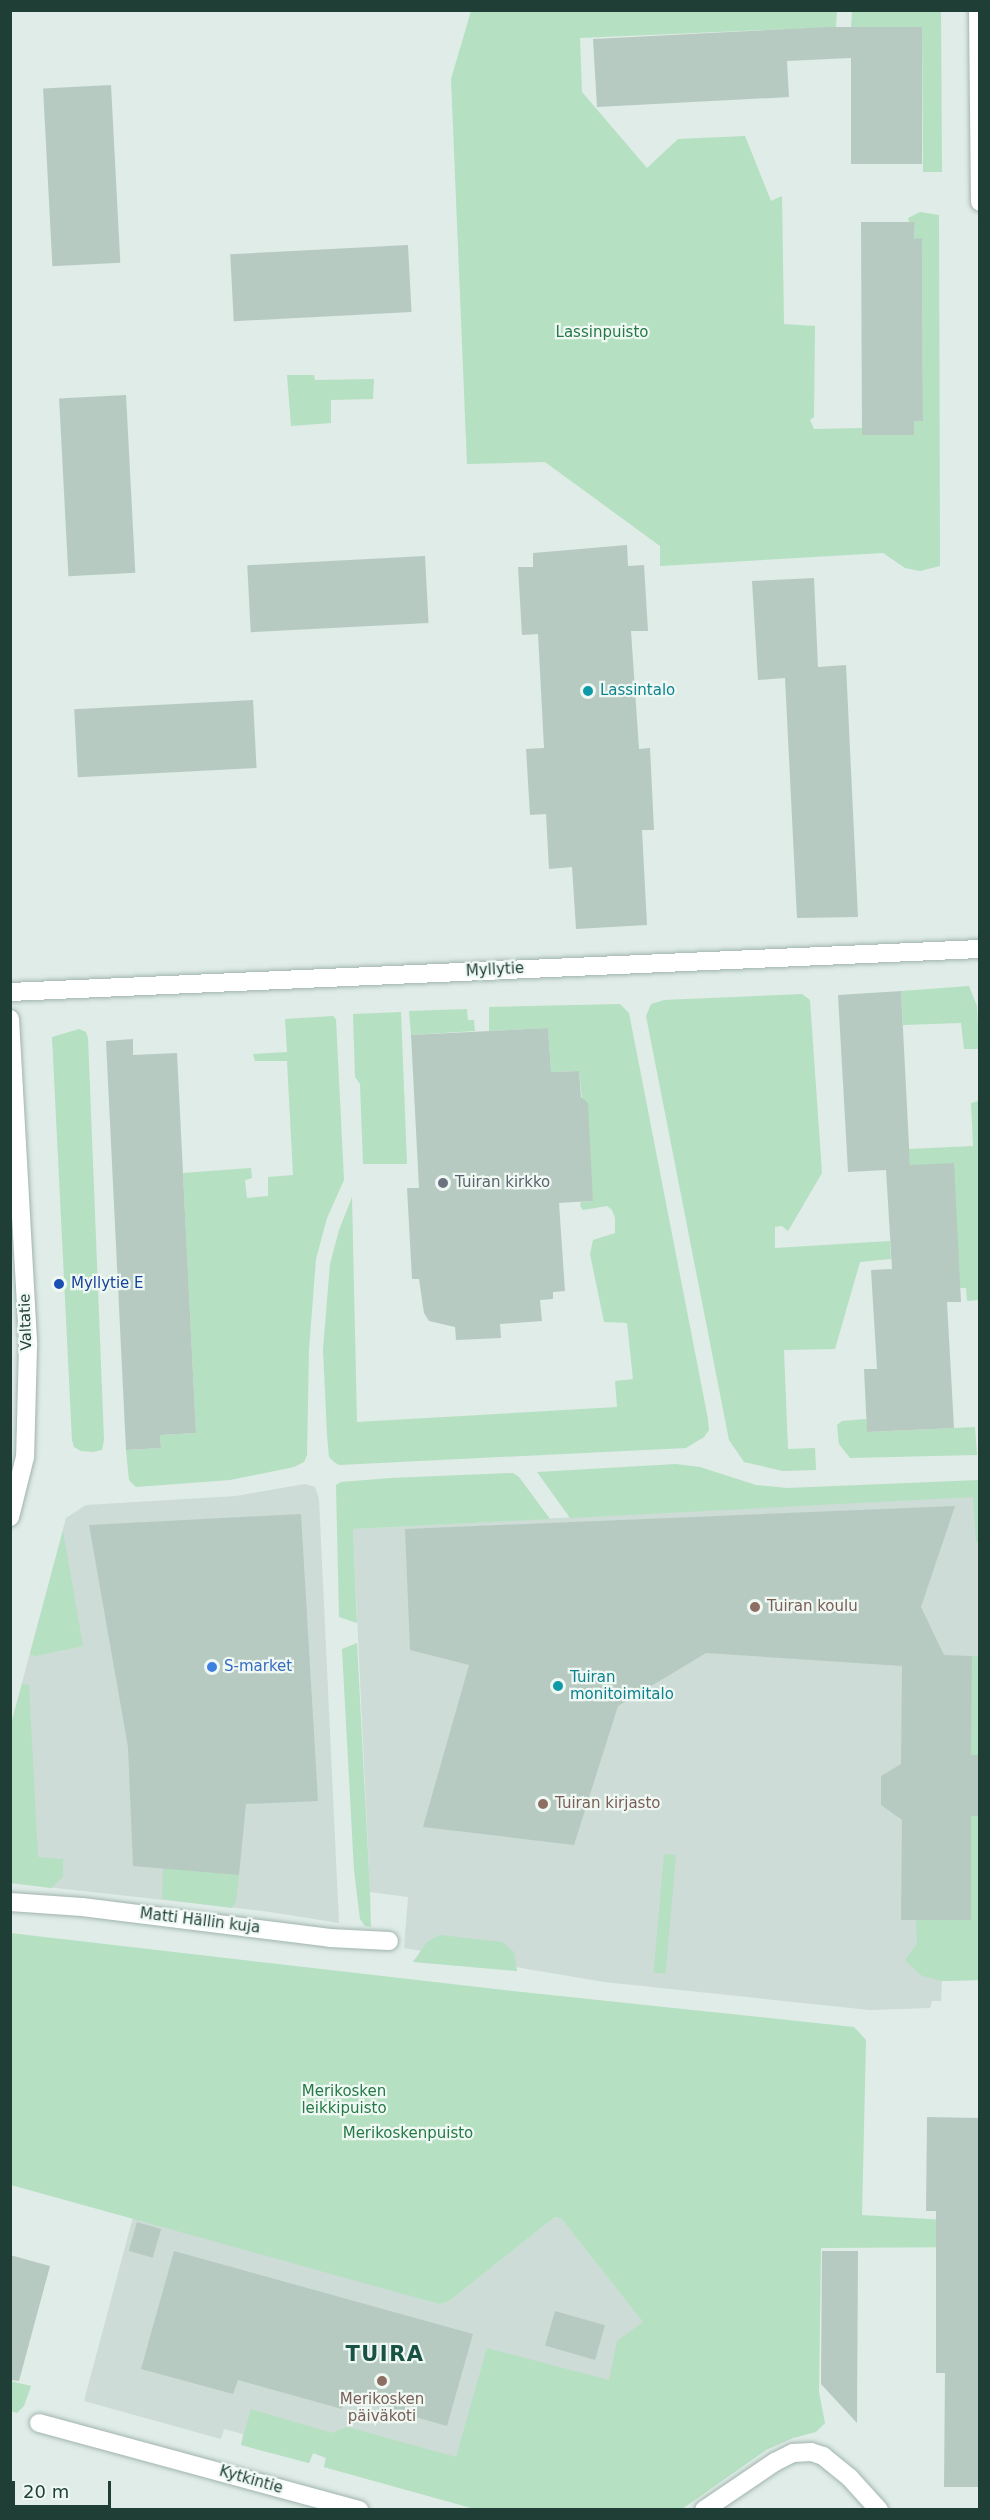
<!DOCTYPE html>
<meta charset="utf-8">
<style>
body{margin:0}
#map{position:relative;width:990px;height:2520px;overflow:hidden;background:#dfece7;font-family:"DejaVu Sans",sans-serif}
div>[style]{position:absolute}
.built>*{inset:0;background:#cddcd6}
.green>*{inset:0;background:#b5e0c1;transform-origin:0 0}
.building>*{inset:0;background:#b7cac2;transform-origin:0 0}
.roads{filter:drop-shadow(0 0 2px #a1b4ae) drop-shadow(0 0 2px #a1b4ae)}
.minor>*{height:18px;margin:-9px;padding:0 9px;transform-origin:9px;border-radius:9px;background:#fff}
.tertiary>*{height:18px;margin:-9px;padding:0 9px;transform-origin:9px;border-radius:9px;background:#fff}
.dots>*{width:16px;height:16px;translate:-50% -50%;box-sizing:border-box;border:3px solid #f0f8f4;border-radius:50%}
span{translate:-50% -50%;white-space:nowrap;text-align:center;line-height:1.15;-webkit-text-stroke:4.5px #f0f8f4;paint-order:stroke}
.park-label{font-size:15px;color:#247946}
.culture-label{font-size:15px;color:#0d838f}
.left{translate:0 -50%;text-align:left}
.street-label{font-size:15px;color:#1e3e36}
.worship-label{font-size:15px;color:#5b616d}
.transit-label{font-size:15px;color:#164399}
.education-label{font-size:15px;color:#785e54}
.shop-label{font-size:15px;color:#366cbe}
.district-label{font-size:21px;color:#185245;font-weight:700;letter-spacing:1.5px}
.frame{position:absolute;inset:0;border:12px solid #1e3e36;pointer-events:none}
.scale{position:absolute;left:12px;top:2481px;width:99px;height:27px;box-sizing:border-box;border:3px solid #1e3e36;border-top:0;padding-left:8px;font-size:18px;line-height:21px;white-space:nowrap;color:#1e3e36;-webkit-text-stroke:4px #f0f8f4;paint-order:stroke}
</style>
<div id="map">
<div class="built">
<div style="clip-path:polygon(305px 1484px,315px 1487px,319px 1499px,339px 1923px,263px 1911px,11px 1883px,11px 1724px,66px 1518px,86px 1505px,236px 1496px)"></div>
<div style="clip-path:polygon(979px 1496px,979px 1980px,942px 1981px,941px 2001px,932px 2001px,930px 2008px,870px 2010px,604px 1982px,404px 1948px,408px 1897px,370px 1892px,353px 1529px)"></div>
<div style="clip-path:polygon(133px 2217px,439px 2304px,448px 2302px,555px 2217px,561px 2218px,668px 2353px,475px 2509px,324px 2467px,326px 2458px,313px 2453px,309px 2463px,241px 2445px,243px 2434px,224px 2429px,221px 2439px,84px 2401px)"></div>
</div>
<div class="green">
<div style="clip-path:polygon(471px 11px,837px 11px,836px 27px,580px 38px,582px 92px,647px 168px,678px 139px,745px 136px,771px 201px,782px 196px,784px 324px,815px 326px,814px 417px,810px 420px,814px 429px,862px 428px,863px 435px,913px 435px,914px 421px,923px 421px,922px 239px,914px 239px,915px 222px,909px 222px,908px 218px,920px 212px,939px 215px,940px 566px,920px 571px,905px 568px,883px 553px,660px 566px,660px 546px,545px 462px,467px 464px,451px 79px)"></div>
<div style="clip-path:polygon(852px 11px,941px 11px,942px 172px,923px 172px,922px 27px,851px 27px)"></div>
<div style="clip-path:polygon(287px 375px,314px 375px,315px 380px,374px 379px,373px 399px,331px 400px,331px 423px,291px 426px)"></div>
<div style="clip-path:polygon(969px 986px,977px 1006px,979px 1049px,964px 1049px,961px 1023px,903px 1025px,901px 991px)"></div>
<div style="clip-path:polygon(802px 994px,810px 1000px,822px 1173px,788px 1231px,782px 1226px,775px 1227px,775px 1248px,890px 1241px,891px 1259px,860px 1262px,835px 1349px,784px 1350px,788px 1449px,815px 1448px,816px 1470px,783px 1471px,744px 1462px,729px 1440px,646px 1016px,651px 1004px,664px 1000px)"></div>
<div style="clip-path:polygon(620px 1004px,629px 1013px,708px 1419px,709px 1430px,704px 1437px,686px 1448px,339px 1465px,334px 1462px,329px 1457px,327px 1435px,323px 1349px,330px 1264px,339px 1230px,352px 1197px,357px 1422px,617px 1407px,615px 1381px,633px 1379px,627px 1323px,604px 1322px,590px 1254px,593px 1240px,615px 1233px,615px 1218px,612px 1210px,607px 1206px,583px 1210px,580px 1206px,581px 1202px,593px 1201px,579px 1071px,551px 1072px,548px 1028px,489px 1031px,489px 1007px)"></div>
<div style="clip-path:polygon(467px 1009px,468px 1020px,474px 1020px,475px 1031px,411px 1035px,409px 1011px)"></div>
<div style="clip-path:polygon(401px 1012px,407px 1164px,363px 1164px,360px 1084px,355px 1077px,353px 1014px)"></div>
<div style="clip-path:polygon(333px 1016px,336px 1019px,344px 1180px,327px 1218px,316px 1259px,309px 1349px,307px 1455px,304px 1462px,294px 1467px,230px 1480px,136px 1487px,129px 1480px,126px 1450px,161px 1448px,160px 1435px,196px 1433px,183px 1173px,251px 1168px,252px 1178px,245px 1180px,247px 1198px,268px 1196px,268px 1177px,293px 1175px,287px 1061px,255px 1061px,253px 1054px,287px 1052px,285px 1019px)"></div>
<div style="clip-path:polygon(79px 1029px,86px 1032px,88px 1038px,104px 1440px,102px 1450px,93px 1452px,81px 1451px,74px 1447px,72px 1440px,52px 1037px)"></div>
<div style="clip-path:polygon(979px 1101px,979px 1300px,967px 1301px,966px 1288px,960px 1288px,910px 1165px,909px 1149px,973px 1146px,971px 1103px)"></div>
<div style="clip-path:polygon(866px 1419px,868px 1432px,975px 1427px,977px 1455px,850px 1458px,839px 1444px,837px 1425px,842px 1421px)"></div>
<div style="clip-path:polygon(676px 1464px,700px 1467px,756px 1485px,787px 1488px,979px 1480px,979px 1542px,976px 1542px,973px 1497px,570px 1518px,537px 1472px)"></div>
<div style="clip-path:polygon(513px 1473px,519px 1477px,550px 1519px,353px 1529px,357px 1623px,339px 1617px,336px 1485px,341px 1482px,391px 1478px)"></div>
<div style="clip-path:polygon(63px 1531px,83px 1646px,35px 1656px,30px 1654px)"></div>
<div style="clip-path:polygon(357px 1643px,370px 1892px,371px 1927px,365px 1926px,360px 1919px,354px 1870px,342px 1649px)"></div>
<div style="clip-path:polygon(972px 1656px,979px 1656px,980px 1755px,971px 1755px)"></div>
<div style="clip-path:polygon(22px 1684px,29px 1685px,38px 1857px,63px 1859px,63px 1877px,51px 1888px,11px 1883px,11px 1724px)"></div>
<div style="clip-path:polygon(971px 1816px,979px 1816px,979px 1980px,942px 1981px,922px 1976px,905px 1960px,917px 1944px,916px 1920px)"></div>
<div style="left:664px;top:1854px;width:12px;height:119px;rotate:5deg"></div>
<div style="clip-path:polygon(163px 1868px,239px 1875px,236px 1901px,232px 1908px,162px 1899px)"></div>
<div style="clip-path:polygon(10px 1933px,504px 1990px,854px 2027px,866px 2040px,862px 2215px,979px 2222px,979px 2247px,821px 2248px,819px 2392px,825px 2423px,816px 2432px,793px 2438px,766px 2450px,682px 2509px,475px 2509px,324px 2467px,326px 2458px,313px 2453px,309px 2463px,241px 2445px,251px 2409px,332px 2433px,347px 2427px,456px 2457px,487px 2348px,609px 2380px,617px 2341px,643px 2322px,561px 2218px,555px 2217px,448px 2302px,439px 2304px,11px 2185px)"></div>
<div style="clip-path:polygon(440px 1935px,502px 1942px,514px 1952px,517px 1971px,413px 1962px,427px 1942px)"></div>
<div style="clip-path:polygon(10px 2381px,31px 2386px,24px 2406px,17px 2413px,11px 2411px)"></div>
</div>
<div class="building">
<div style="clip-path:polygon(828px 27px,922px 27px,922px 164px,851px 164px,851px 58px,787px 61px,789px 97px,597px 107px,593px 39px)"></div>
<div style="left:111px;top:85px;width:178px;height:68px;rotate:87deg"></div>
<div style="clip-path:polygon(861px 222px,915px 222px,914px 239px,922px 238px,923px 421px,914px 421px,914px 435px,862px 435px)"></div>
<div style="left:408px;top:245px;width:67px;height:178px;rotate:87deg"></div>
<div style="left:126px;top:395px;width:178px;height:67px;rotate:87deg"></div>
<div style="clip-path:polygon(627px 545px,628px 566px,644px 565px,648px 631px,631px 631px,639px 749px,650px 748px,654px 830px,642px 830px,647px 925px,576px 929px,572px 867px,549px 869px,546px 814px,530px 815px,526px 749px,544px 748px,538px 634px,522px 635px,518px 567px,533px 567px,533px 553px)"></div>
<div style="left:425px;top:556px;width:67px;height:178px;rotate:87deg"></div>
<div style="clip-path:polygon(814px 578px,818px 667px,846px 665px,858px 917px,797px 918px,785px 678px,758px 680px,752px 581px)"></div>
<div style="left:253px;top:700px;width:68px;height:179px;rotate:87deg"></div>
<div style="clip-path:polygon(901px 991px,910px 1165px,954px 1163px,961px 1302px,947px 1302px,954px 1428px,867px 1432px,864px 1369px,877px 1369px,871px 1270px,892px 1269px,886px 1170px,848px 1172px,838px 995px)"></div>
<div style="clip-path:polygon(548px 1028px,551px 1072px,579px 1071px,581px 1097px,588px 1103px,593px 1201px,559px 1203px,565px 1291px,553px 1292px,553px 1299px,540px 1300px,542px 1321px,500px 1324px,501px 1338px,456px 1340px,455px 1327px,429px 1321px,424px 1313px,419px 1279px,412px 1279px,407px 1188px,419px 1188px,411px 1035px)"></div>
<div style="clip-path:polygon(133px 1039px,133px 1055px,177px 1053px,196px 1433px,160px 1435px,161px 1448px,126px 1450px,106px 1041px)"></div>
<div style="clip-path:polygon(955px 1506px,921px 1607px,944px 1655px,972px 1656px,971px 1755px,980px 1755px,980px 1816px,971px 1816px,971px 1920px,901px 1920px,902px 1820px,881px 1805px,881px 1776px,901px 1764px,902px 1666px,706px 1653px,618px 1706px,574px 1845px,423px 1827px,469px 1665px,410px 1650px,405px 1529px)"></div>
<div style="clip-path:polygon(301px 1514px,318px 1801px,246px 1804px,239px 1875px,133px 1866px,128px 1747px,89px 1525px)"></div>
<div style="clip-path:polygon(927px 2117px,980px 2118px,980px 2487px,944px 2487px,945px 2373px,936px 2373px,936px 2211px,926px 2211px)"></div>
<div style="left:137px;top:2222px;width:25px;height:30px;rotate:16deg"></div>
<div style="clip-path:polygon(174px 2251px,473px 2334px,447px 2426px,345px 2397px,342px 2409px,238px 2380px,233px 2394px,141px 2369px)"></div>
<div style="clip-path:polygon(822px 2251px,858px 2251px,857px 2423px,821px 2384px)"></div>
<div style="clip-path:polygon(10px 2255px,50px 2266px,19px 2381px,10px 2380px)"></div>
<div style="left:555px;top:2311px;width:52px;height:36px;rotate:16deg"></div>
</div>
<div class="roads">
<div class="minor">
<div style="left:978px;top:10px;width:192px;rotate:89.4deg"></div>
<div style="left:10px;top:992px;width:971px;rotate:-2.54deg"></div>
<div style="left:10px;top:1902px;width:72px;rotate:4deg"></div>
<div style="left:82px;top:1907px;width:250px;rotate:7.1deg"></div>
<div style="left:330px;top:1938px;width:59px;rotate:2.9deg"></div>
<div style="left:39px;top:2423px;width:332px;rotate:15.2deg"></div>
<div style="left:704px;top:2510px;width:86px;rotate:-34.1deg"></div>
<div style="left:775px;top:2462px;width:20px;rotate:-27deg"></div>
<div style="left:793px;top:2453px;width:18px;rotate:-3deg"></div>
<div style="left:811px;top:2452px;width:13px;rotate:18deg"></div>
<div style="left:823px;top:2456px;width:35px;rotate:39deg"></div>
<div style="left:850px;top:2478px;width:43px;rotate:47.8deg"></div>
</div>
<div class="tertiary">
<div style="left:10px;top:1019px;width:327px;rotate:86.8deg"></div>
<div style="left:28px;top:1346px;width:111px;rotate:91.5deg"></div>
<div style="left:25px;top:1457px;width:62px;rotate:104deg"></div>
</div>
</div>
<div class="dots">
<div style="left:588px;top:691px;background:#0f9aa8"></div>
<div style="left:443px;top:1183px;background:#6b7280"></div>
<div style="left:59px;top:1284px;background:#1a4fb4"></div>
<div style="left:755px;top:1607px;background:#8d6e63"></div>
<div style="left:212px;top:1667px;background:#3f7fe0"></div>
<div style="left:558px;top:1686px;background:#0f9aa8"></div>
<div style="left:543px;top:1804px;background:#8d6e63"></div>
<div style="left:382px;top:2381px;background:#8d6e63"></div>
</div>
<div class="park-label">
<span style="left:602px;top:333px">Lassinpuisto</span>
<span style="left:344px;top:2100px">Merikosken<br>leikkipuisto</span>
<span style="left:408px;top:2134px">Merikoskenpuisto</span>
</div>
<div class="culture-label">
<span class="left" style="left:600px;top:691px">Lassintalo</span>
<span class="left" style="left:570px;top:1686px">Tuiran<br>monitoimitalo</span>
</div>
<div class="street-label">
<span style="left:495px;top:970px;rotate:-3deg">Myllytie</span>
<span style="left:26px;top:1322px;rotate:-92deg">Valtatie</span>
<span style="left:200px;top:1921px;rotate:7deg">Matti Hällin kuja</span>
<span style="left:251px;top:2480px;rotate:16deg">Kytkintie</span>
</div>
<div class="worship-label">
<span class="left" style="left:455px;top:1183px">Tuiran kirkko</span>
</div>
<div class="transit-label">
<span class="left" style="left:71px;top:1284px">Myllytie E</span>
</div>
<div class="education-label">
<span class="left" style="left:767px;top:1607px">Tuiran koulu</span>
<span class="left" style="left:555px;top:1804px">Tuiran kirjasto</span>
<span style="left:382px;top:2408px">Merikosken<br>päiväkoti</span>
</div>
<div class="shop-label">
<span class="left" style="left:224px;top:1667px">S-market</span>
</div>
<div class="district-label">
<span style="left:385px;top:2354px">TUIRA</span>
</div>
<div class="frame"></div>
<div class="scale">20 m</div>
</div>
